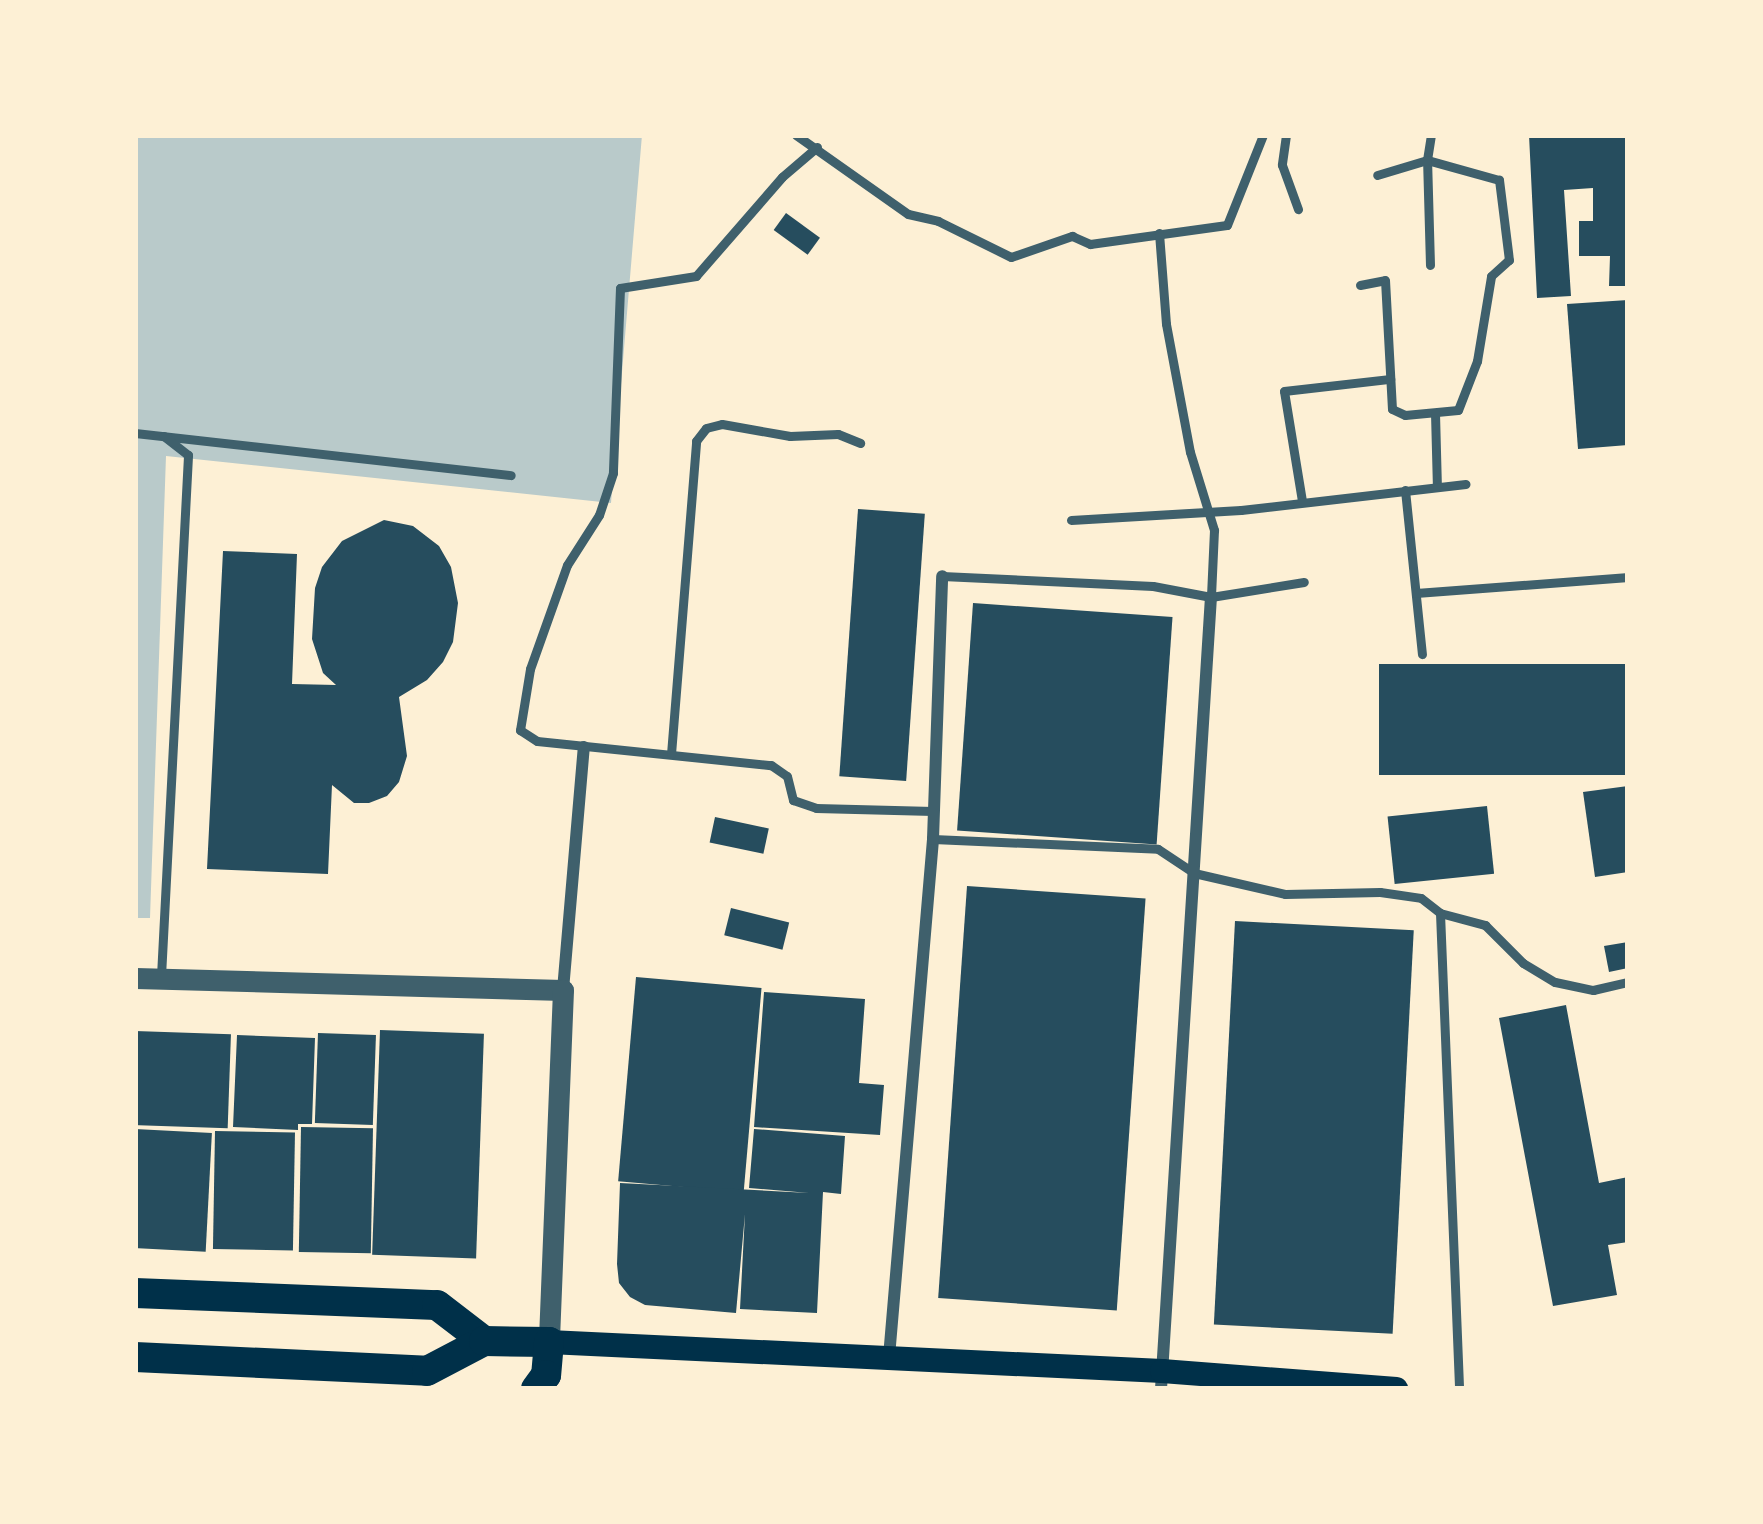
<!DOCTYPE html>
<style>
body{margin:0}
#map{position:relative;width:1763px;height:1524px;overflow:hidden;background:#fdf0d5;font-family:Bitter,serif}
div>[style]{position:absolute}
.green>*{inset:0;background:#b9caca}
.building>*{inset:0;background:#264d5e;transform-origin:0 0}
.service>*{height:9px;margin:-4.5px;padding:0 4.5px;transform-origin:4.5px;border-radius:4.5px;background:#3f606c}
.minor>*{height:12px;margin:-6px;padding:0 6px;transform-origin:6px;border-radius:6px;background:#3f606c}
.tertiary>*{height:21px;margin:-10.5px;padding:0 10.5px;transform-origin:10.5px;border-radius:10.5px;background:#3f606c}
.secondary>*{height:24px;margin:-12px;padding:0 12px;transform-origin:12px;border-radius:12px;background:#003049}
.primary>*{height:30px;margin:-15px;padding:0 15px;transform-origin:15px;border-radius:15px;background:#003049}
span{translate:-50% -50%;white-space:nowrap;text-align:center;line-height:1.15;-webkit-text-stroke:9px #fdf0d5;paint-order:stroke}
.frame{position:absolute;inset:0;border:138px solid #fdf0d5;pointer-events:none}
</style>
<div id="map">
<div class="green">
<div style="clip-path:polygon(135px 135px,642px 135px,611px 503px,166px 456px,150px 918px,136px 918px,135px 926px)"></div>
</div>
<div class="building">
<div style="clip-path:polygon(1529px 135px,1628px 135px,1628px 286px,1609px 286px,1610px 256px,1579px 256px,1579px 221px,1593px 221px,1593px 188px,1564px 190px,1571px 296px,1537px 298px)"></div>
<div style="left:786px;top:213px;width:42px;height:21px;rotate:36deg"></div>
<div style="clip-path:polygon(1628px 300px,1628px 445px,1578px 449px,1567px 304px)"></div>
<div style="left:858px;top:509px;width:67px;height:268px;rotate:4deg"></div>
<div style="clip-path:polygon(384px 520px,413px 526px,439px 546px,451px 567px,458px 603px,453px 642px,443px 662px,427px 680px,399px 697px,407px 756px,399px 782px,387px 796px,369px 803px,354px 803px,332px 785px,328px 874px,207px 869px,223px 551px,297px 554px,292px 684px,336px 685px,323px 673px,312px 639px,315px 588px,322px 567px,342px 541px)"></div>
<div style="left:973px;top:603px;width:200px;height:228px;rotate:4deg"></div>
<div style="left:1628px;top:664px;width:111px;height:249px;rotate:90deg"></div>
<div style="clip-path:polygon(1628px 786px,1628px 872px,1595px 877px,1583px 792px)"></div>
<div style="left:1487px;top:806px;width:68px;height:100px;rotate:84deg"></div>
<div style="left:715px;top:817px;width:55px;height:26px;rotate:12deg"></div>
<div style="left:967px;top:886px;width:179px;height:413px;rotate:4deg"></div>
<div style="left:731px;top:908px;width:60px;height:28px;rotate:14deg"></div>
<div style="left:1235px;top:921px;width:179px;height:404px;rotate:3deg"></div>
<div style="clip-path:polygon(1628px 942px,1628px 968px,1609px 972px,1604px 946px)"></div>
<div style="left:636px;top:977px;width:126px;height:205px;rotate:5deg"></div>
<div style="clip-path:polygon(764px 992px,865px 999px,859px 1083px,884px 1085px,880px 1135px,754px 1127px)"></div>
<div style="clip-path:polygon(1566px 1005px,1599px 1183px,1628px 1177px,1628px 1242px,1608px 1245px,1617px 1295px,1553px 1306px,1499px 1018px)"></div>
<div style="left:380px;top:1030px;width:104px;height:225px;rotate:2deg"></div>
<div style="left:135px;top:1031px;width:96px;height:94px;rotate:2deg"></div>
<div style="left:318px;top:1033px;width:58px;height:90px;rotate:2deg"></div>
<div style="clip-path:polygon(237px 1035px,315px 1038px,312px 1124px,298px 1124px,298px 1130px,233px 1127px)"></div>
<div style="left:301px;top:1127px;width:72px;height:125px;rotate:1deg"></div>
<div style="left:135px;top:1129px;width:77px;height:119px;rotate:3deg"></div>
<div style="clip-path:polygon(754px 1129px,845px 1136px,841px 1194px,823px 1192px,817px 1313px,740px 1309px,745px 1214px,736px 1313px,645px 1305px,630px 1297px,619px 1283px,617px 1264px,620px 1183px,809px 1193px,749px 1188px)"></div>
<div style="left:215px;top:1131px;width:80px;height:118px;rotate:1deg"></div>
</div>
<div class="service">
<div style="left:796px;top:135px;width:137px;rotate:35.2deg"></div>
<div style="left:908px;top:214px;width:31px;rotate:13deg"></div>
<div style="left:938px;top:221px;width:81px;rotate:26.3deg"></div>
<div style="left:1011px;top:257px;width:65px;rotate:-19deg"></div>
<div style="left:1072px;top:236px;width:20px;rotate:24deg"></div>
<div style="left:1090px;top:244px;width:138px;rotate:-7.9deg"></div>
<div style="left:1227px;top:225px;width:97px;rotate:-68.2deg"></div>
<div style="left:1286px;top:135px;width:30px;rotate:98deg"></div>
<div style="left:1282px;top:165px;width:47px;rotate:70deg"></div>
<div style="left:817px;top:147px;width:46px;rotate:139.4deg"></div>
<div style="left:782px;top:177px;width:131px;rotate:131deg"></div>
<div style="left:696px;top:276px;width:77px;rotate:171deg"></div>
<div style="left:620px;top:288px;width:185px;rotate:92.2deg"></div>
<div style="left:613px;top:473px;width:44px;rotate:108.4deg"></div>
<div style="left:599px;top:515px;width:59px;rotate:122.6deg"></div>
<div style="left:567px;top:565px;width:110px;rotate:109.6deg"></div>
<div style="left:530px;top:669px;width:62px;rotate:99.3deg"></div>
<div style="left:520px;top:730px;width:20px;rotate:33deg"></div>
<div style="left:537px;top:741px;width:235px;rotate:5.9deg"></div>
<div style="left:771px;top:765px;width:19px;rotate:35deg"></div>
<div style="left:787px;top:776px;width:25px;rotate:76deg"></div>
<div style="left:793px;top:800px;width:24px;rotate:19deg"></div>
<div style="left:816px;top:808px;width:117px;rotate:1.5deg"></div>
<div style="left:1159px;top:233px;width:91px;rotate:85.6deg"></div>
<div style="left:1166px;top:324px;width:130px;rotate:79.4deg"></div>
<div style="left:1190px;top:452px;width:82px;rotate:72.9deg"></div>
<div style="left:1214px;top:530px;width:67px;rotate:92.6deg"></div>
<div style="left:1430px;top:265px;width:105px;rotate:-91.6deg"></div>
<div style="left:1427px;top:160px;width:25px;rotate:-81deg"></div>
<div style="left:1360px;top:285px;width:25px;rotate:-11deg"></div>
<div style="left:1385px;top:280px;width:129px;rotate:86.9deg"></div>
<div style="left:1392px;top:409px;width:14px;rotate:25deg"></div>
<div style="left:1405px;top:415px;width:53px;rotate:-5.4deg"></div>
<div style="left:1458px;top:410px;width:53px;rotate:-68.8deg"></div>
<div style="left:1477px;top:361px;width:86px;rotate:-80.6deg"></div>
<div style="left:1491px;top:276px;width:24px;rotate:-42deg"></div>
<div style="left:1509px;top:260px;width:81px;rotate:-97.1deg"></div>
<div style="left:1499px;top:180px;width:75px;rotate:-164.5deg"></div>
<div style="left:1427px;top:160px;width:52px;rotate:163.3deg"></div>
<div style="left:1435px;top:413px;width:74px;rotate:88.5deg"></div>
<div style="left:135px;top:433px;width:378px;rotate:6.4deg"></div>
<div style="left:1405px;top:490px;width:165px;rotate:84.1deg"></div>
<div style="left:1302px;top:501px;width:111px;rotate:-99.3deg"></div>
<div style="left:1284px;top:391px;width:107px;rotate:-6.5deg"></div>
<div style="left:1071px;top:520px;width:170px;rotate:-3.4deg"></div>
<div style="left:1241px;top:510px;width:226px;rotate:-6.6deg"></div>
<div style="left:942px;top:576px;width:211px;rotate:2.7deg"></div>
<div style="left:1153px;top:586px;width:59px;rotate:10.7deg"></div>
<div style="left:1211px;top:597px;width:94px;rotate:-9.2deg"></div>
<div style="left:1416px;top:593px;width:213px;rotate:-4.3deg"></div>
<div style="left:671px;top:754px;width:314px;rotate:-85.4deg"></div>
<div style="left:696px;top:441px;width:16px;rotate:-52deg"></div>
<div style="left:706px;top:428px;width:16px;rotate:-14deg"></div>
<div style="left:722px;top:424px;width:69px;rotate:10deg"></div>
<div style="left:790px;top:436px;width:48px;rotate:-2.4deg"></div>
<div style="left:838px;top:434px;width:24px;rotate:22deg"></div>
<div style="left:933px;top:839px;width:225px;rotate:2.5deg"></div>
<div style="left:1158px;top:849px;width:43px;rotate:33.7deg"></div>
<div style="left:1194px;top:873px;width:93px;rotate:13deg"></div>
<div style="left:1285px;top:894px;width:95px;rotate:-1.2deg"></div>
<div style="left:1380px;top:892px;width:41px;rotate:8.3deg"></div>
<div style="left:1421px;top:898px;width:24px;rotate:38deg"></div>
<div style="left:1440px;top:913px;width:47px;rotate:14.9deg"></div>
<div style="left:1485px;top:925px;width:54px;rotate:45deg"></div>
<div style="left:1523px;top:963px;width:37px;rotate:31deg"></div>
<div style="left:1555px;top:982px;width:39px;rotate:12deg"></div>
<div style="left:1593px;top:990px;width:36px;rotate:-13deg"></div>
<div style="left:1440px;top:913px;width:476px;rotate:87.7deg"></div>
<div style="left:161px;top:976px;width:522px;rotate:-87.03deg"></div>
<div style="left:188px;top:455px;width:31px;rotate:-142deg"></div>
</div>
<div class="minor">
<div style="left:563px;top:990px;width:244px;rotate:-85.1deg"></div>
<div style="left:889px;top:1357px;width:520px;rotate:-85.14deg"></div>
<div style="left:933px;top:839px;width:263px;rotate:-88deg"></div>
<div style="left:1161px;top:1389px;width:794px;rotate:-86.39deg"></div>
</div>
<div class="tertiary">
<div style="left:135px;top:978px;width:428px;rotate:1.6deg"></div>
<div style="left:563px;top:990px;width:352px;rotate:92.3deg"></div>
</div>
<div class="secondary">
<div style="left:549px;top:1342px;width:614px;rotate:2.71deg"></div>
<div style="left:1162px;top:1371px;width:235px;rotate:4.4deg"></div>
</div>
<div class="primary">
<div style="left:135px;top:1293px;width:302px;rotate:2.3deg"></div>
<div style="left:437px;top:1305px;width:59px;rotate:37.5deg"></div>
<div style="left:135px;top:1357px;width:292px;rotate:2.7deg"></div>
<div style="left:427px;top:1371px;width:64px;rotate:-27.8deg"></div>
<div style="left:484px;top:1341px;width:65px;rotate:0.9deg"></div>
<div style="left:549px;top:1342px;width:33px;rotate:95deg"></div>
<div style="left:546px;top:1375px;width:17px;rotate:126deg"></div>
</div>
<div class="frame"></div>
</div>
